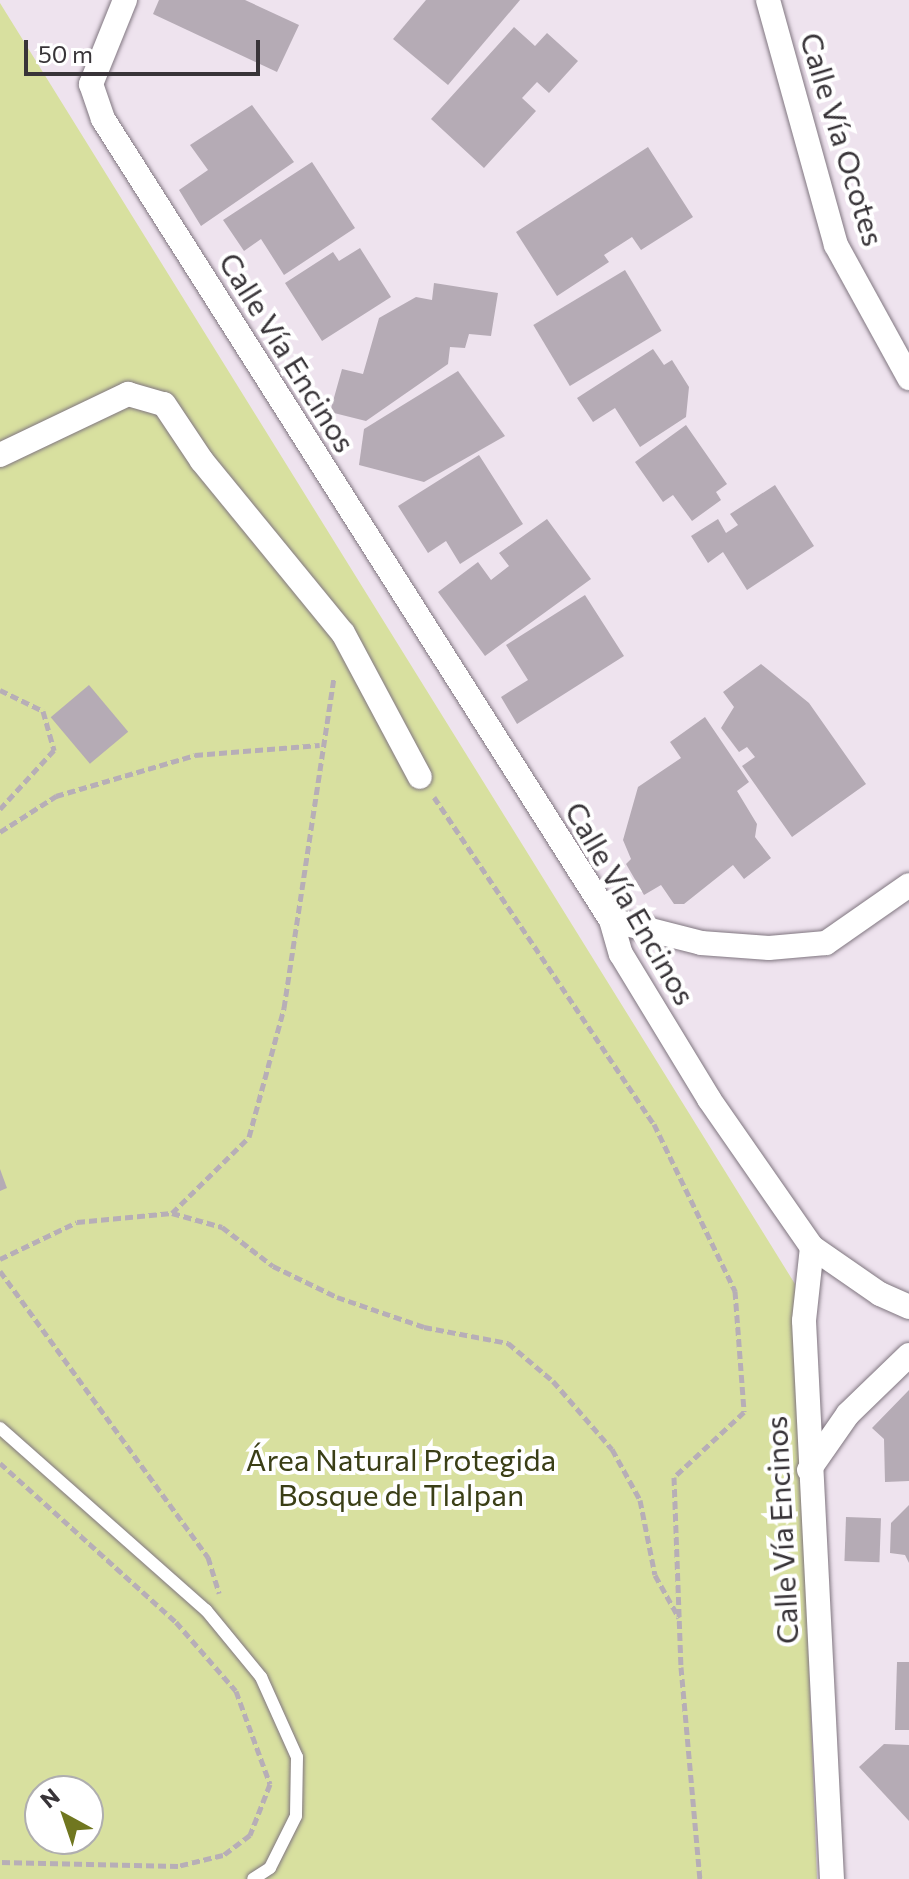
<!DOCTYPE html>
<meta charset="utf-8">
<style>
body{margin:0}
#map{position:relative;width:909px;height:1879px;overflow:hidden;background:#eee3ee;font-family:Commissioner,sans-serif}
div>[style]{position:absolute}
.green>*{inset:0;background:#d8e09f}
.building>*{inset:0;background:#b5abb5;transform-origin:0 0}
.path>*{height:5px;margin-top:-2.5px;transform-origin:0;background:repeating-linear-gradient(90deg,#b7aeb7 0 8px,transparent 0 12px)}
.roads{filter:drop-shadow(0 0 2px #807680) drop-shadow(0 0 2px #807680)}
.lane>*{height:12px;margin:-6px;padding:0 6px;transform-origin:6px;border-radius:6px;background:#fff}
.street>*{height:24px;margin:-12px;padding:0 12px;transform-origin:12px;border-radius:12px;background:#fff}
span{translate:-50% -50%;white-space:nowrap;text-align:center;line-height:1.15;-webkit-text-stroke:8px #fff;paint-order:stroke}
.street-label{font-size:30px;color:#383438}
.park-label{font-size:30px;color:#3a3e16}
.north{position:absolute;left:24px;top:1775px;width:80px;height:80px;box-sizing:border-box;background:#fff;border:2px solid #afaeaf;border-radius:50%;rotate:320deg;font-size:22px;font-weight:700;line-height:32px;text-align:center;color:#383438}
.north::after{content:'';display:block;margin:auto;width:28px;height:36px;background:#707720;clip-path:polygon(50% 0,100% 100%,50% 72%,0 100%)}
.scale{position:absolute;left:24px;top:40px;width:236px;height:36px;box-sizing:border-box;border:4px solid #383438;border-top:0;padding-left:10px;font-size:24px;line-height:28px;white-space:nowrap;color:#383438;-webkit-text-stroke:6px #fff;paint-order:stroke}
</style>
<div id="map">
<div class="green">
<div style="clip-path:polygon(evenodd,0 3px,795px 1284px,817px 1879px,0 1879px,0 3px,40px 1791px,88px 1791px,88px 1839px,40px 1839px,40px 1791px)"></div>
</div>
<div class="building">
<div style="clip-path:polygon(159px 0,245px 0,299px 25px,277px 72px,153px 14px)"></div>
<div style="clip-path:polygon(426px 0,520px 0,448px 85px,393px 39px)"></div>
<div style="clip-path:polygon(514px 27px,535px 46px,547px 33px,578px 61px,549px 93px,537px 82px,522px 98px,536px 111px,484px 168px,431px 119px)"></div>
<div style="clip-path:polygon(252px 105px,294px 162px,201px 226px,179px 190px,208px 170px,190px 145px)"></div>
<div style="clip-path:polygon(648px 147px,693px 217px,641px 250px,632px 237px,604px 255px,609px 262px,557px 296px,516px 232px)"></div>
<div style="clip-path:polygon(312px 162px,355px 228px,284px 275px,261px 239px,244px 251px,223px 220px)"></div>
<div style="clip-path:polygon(360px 248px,391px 297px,322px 341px,285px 283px,333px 252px,339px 261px)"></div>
<div style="left:625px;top:270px;width:71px;height:107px;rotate:59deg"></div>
<div style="clip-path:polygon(434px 283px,498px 293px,491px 336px,469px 334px,465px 348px,450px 347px,448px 364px,366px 421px,330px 412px,342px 369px,363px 374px,379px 318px,416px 297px,432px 300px)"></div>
<div style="clip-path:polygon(653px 349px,664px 365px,672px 360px,689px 387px,686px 417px,640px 447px,615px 408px,593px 422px,577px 398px)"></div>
<div style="clip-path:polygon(458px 371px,505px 436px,424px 482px,359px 465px,364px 429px)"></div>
<div style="clip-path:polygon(686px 425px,727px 484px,716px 492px,721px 500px,692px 521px,673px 495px,663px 502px,635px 462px)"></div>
<div style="clip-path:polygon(479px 455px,523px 524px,460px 564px,446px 541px,428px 553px,398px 506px)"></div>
<div style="clip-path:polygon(775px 485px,814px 546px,747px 590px,723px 552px,708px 563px,691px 536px,718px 519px,726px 533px,738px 525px,730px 514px)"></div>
<div style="clip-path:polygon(547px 519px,591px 579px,485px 656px,438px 592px,478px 562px,491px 580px,509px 566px,499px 553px)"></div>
<div style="clip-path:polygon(585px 595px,624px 656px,517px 724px,501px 697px,528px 680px,506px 645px)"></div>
<div style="clip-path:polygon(761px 664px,809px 703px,866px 784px,792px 837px,742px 766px,755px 757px,747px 747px,739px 752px,721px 728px,734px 707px,723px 692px)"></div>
<div style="left:89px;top:685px;width:61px;height:50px;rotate:50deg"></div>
<div style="clip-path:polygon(705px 717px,749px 782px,737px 791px,757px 824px,755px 837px,771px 858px,744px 879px,733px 865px,684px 904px,674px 904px,661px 885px,644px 895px,626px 864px,631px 859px,623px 840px,638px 787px,681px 758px,670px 742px)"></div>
<div style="clip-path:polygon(0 1169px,7px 1188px,0 1191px)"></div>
<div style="clip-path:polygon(909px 1390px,909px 1481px,885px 1482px,884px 1439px,872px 1428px)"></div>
<div style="clip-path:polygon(909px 1505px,909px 1563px,905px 1555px,890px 1553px,891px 1523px)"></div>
<div style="left:846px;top:1517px;width:35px;height:44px;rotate:2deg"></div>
<div style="clip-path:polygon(897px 1662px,909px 1662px,909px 1730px,895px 1730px)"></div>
<div style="clip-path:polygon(884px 1744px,909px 1745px,909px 1821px,859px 1767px)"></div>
</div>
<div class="path">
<div style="left:0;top:690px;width:48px;rotate:26deg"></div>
<div style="left:43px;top:711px;width:41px;rotate:74.2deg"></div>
<div style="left:54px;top:750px;width:80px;rotate:132.5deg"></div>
<div style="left:434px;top:797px;width:394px;rotate:56.1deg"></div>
<div style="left:654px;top:1124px;width:186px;rotate:64.1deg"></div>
<div style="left:735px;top:1291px;width:121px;rotate:85.7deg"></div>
<div style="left:744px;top:1412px;width:96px;rotate:137.1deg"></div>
<div style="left:674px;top:1477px;width:190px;rotate:87.9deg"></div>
<div style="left:681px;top:1667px;width:213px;rotate:84.9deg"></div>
<div style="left:0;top:832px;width:67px;rotate:-32.7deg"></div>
<div style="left:56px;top:796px;width:145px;rotate:-16.4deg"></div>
<div style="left:195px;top:755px;width:125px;rotate:-4.6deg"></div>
<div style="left:172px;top:1213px;width:108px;rotate:-44.6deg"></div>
<div style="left:249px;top:1137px;width:134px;rotate:-74.8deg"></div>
<div style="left:284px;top:1008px;width:335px;rotate:-81.4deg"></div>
<div style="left:0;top:1259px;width:85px;rotate:-25.7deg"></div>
<div style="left:77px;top:1222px;width:95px;rotate:-5.4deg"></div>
<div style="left:172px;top:1213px;width:52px;rotate:15.6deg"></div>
<div style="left:222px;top:1227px;width:64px;rotate:37.4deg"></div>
<div style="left:273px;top:1266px;width:71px;rotate:25.8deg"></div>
<div style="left:337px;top:1297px;width:92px;rotate:19deg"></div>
<div style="left:424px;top:1327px;width:86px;rotate:10.8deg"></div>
<div style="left:508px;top:1343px;width:59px;rotate:40.2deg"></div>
<div style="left:553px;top:1381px;width:90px;rotate:49.1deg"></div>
<div style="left:612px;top:1449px;width:58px;rotate:61.2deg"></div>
<div style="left:640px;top:1500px;width:76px;rotate:78.7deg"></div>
<div style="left:655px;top:1575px;width:49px;rotate:60.8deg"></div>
<div style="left:0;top:1271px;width:354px;rotate:54deg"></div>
<div style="left:208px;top:1557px;width:38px;rotate:73deg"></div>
<div style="left:0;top:1463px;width:237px;rotate:42.1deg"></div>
<div style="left:176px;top:1622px;width:91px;rotate:49deg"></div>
<div style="left:236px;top:1691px;width:99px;rotate:69.9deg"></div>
<div style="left:270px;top:1784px;width:55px;rotate:111.4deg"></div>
<div style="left:250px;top:1835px;width:34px;rotate:143deg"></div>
<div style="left:223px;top:1855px;width:46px;rotate:166.3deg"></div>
<div style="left:178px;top:1866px;width:178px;rotate:-178.7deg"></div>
</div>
<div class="roads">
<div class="lane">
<div style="left:0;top:1428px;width:275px;rotate:41.5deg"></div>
<div style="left:206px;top:1610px;width:87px;rotate:50.6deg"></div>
<div style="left:261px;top:1677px;width:88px;rotate:65.8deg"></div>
<div style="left:297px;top:1757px;width:59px;rotate:91deg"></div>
<div style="left:296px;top:1816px;width:58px;rotate:116.6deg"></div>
<div style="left:270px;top:1868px;width:20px;rotate:147deg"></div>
</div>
<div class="street">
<div style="left:125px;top:0;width:91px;rotate:112deg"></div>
<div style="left:91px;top:84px;width:37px;rotate:71deg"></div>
<div style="left:103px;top:119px;width:949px;rotate:57.62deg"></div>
<div style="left:611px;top:920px;width:35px;rotate:74deg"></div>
<div style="left:621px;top:954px;width:170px;rotate:58.7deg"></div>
<div style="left:709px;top:1099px;width:180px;rotate:55.2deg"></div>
<div style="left:812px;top:1247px;width:74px;rotate:96.2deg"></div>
<div style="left:804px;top:1321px;width:559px;rotate:87.13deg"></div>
<div style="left:768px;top:0;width:254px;rotate:74.5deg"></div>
<div style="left:836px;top:245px;width:152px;rotate:61.2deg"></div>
<div style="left:0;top:455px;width:142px;rotate:-25.5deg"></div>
<div style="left:128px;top:394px;width:37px;rotate:16deg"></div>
<div style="left:164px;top:404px;width:69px;rotate:56.3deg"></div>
<div style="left:202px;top:461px;width:222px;rotate:50.7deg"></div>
<div style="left:343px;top:633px;width:163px;rotate:61.9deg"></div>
<div style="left:611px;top:920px;width:93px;rotate:14.3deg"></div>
<div style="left:701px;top:943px;width:68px;rotate:4.2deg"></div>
<div style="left:769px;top:948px;width:57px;rotate:-5deg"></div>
<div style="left:826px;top:943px;width:101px;rotate:-34.9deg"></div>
<div style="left:812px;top:1247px;width:83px;rotate:34.7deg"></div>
<div style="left:880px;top:1294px;width:32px;rotate:24deg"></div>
<div style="left:809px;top:1470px;width:68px;rotate:-55.1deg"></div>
<div style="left:848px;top:1414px;width:85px;rotate:-44deg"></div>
</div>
</div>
<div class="street-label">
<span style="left:843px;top:139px;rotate:73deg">Calle Vía Ocotes</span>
<span style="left:288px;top:352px;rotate:58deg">Calle Vía Encinos</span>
<span style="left:631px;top:903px;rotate:60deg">Calle Vía Encinos</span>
<span style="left:781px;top:1530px;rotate:-93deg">Calle Vía Encinos</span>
</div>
<div class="park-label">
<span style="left:401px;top:1476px">Área Natural Protegida<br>Bosque de Tlalpan</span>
</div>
<div class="north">N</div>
<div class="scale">50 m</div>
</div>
